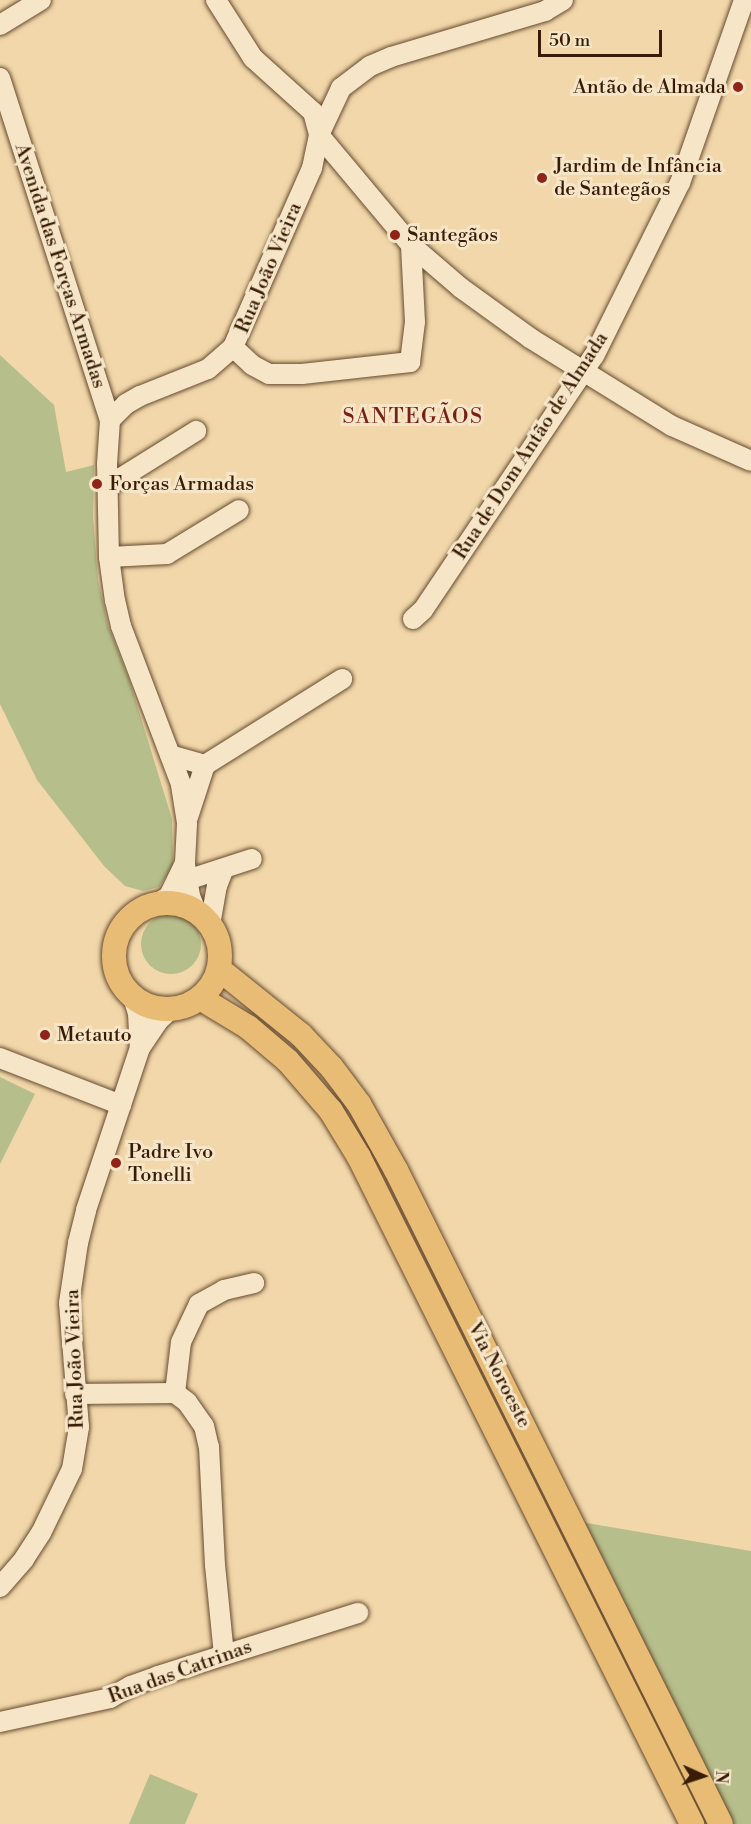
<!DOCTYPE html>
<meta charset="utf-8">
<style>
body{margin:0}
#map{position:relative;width:751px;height:1824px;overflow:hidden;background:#f1d7a9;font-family:"Libre Bodoni",serif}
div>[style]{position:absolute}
.green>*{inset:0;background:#b6bf8b}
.round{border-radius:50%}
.roads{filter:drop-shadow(0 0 2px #674b30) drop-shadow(0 0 2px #674b30)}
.minor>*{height:20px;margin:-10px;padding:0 10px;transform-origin:10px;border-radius:10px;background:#f6e5c7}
.major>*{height:24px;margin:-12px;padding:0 12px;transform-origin:12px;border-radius:12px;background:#e8bc74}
.major>.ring{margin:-12px;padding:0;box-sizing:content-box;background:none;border:24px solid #e8bc74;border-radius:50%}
.dots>*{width:16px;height:16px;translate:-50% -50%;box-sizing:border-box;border:3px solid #f6e5c7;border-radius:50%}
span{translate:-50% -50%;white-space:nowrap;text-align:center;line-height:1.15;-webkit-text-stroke:6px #f6e5c7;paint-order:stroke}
.poi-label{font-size:20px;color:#391c07}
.right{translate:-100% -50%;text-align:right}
.left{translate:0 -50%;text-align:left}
.street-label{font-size:20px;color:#391c07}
.neighbourhood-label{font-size:21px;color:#7a1f14;letter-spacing:1.5px}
.north{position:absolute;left:673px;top:1746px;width:60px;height:60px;-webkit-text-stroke:4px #f6e5c7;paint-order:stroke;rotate:93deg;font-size:16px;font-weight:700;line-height:24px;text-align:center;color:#391c07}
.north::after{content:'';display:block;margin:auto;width:21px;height:27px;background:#391c07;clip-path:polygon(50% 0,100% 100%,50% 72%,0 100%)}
.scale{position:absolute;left:538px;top:30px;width:124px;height:27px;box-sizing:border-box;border:3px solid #391c07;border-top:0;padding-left:8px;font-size:18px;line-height:21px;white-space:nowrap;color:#391c07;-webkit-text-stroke:4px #f6e5c7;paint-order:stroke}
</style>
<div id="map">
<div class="green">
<div style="clip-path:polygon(0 355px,54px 405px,66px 472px,94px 465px,93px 517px,98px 580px,108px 625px,130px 682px,172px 819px,173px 866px,159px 887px,143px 891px,125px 886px,104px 866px,37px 780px,0 704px)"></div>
<div class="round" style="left:141px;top:914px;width:60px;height:60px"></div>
<div style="clip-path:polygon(0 1077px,35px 1094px,0 1164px)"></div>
<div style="clip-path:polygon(581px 1522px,751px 1551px,751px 1824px,731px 1824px)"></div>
<div style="clip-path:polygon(150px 1774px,198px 1794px,185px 1824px,129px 1824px)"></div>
</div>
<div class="roads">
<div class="minor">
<div style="left:216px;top:0;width:69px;rotate:57.5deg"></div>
<div style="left:253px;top:58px;width:81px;rotate:42deg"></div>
<div style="left:313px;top:112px;width:24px;rotate:75deg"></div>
<div style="left:319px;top:135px;width:143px;rotate:50.1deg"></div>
<div style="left:411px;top:245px;width:66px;rotate:40.7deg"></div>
<div style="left:461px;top:288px;width:85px;rotate:35.9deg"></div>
<div style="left:530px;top:338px;width:167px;rotate:31.8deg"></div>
<div style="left:672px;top:426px;width:86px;rotate:23.9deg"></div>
<div style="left:0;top:25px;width:48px;rotate:-31.4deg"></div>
<div style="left:0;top:78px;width:359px;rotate:72.2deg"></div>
<div style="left:233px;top:347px;width:26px;rotate:43deg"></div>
<div style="left:252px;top:365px;width:19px;rotate:28deg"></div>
<div style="left:269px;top:374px;width:33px"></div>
<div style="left:302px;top:374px;width:109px;rotate:-6.3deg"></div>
<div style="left:410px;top:362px;width:40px;rotate:-82.9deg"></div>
<div style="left:415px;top:322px;width:77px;rotate:-93deg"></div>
<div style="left:108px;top:486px;width:104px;rotate:-32deg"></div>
<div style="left:109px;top:557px;width:58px;rotate:-3deg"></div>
<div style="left:167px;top:554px;width:84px;rotate:-31.4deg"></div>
<div style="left:413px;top:619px;width:13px;rotate:-42deg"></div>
<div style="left:423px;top:610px;width:306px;rotate:-56.1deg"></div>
<div style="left:594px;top:356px;width:193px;rotate:-63.6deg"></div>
<div style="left:680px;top:183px;width:194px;rotate:-70.7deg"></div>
<div style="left:170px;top:755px;width:36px;rotate:16deg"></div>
<div style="left:205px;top:765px;width:55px;rotate:108.1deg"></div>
<div style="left:205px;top:765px;width:162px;rotate:-32.1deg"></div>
<div style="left:187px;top:880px;width:68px;rotate:-17.9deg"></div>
<div style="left:158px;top:903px;width:13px;rotate:-32deg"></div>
<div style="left:169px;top:896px;width:37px;rotate:-64deg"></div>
<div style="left:196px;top:911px;width:16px;rotate:-112deg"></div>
<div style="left:190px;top:896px;width:33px;rotate:-99deg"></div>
<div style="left:185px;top:863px;width:40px;rotate:-87.1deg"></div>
<div style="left:187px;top:823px;width:39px;rotate:-99deg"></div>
<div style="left:181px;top:784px;width:169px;rotate:-110.8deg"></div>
<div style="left:121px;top:626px;width:26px;rotate:-103deg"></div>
<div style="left:115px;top:601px;width:44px;rotate:-97.8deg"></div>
<div style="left:109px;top:557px;width:93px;rotate:-91.2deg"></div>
<div style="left:107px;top:464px;width:44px;rotate:-86.1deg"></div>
<div style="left:110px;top:420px;width:23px;rotate:-45deg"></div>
<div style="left:126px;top:404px;width:16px;rotate:-30deg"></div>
<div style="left:140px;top:396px;width:73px;rotate:-21.7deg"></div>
<div style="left:208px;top:369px;width:33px;rotate:-41deg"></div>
<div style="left:233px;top:347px;width:196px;rotate:-66.2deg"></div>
<div style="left:312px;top:168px;width:34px;rotate:-78deg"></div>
<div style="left:319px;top:135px;width:52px;rotate:-64.9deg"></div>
<div style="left:341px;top:88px;width:36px;rotate:-37deg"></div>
<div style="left:370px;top:66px;width:23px;rotate:-23deg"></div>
<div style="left:391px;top:57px;width:161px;rotate:-16.6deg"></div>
<div style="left:545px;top:11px;width:21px;rotate:-31deg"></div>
<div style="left:210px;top:925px;width:40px;rotate:-80deg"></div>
<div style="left:217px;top:886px;width:17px;rotate:-69deg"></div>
<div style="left:133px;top:997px;width:17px;rotate:73deg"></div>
<div style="left:138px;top:1013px;width:35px;rotate:87deg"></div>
<div style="left:0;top:1058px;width:130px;rotate:21.2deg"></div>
<div style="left:175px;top:1393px;width:51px;rotate:-83.3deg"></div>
<div style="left:181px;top:1342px;width:42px;rotate:-64.7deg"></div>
<div style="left:199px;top:1304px;width:29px;rotate:-29deg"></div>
<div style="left:224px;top:1290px;width:31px;rotate:-13deg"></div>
<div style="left:75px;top:1394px;width:100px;rotate:-0.6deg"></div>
<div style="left:175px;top:1393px;width:15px;rotate:37deg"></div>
<div style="left:187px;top:1402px;width:29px;rotate:55deg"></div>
<div style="left:204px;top:1426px;width:22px;rotate:77deg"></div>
<div style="left:209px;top:1447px;width:118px;rotate:87.1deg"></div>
<div style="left:215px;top:1565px;width:90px;rotate:84.3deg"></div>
<div style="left:0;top:1587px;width:37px;rotate:-49deg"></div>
<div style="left:24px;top:1559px;width:31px;rotate:-57deg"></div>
<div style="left:41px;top:1533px;width:71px;rotate:-64.2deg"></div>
<div style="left:72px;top:1469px;width:43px;rotate:-80.5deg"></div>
<div style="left:79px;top:1427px;width:124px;rotate:-94.6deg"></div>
<div style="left:69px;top:1303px;width:61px;rotate:-81.5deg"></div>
<div style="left:78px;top:1243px;width:34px;rotate:-76deg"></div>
<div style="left:86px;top:1210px;width:171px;rotate:-71.6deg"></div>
<div style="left:140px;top:1048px;width:32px;rotate:-56deg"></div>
<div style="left:158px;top:1021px;width:18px;rotate:-43deg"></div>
<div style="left:0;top:1722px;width:113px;rotate:-12.3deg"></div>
<div style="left:110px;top:1698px;width:24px;rotate:-30deg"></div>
<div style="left:131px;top:1686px;width:29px;rotate:-20deg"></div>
<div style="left:158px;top:1676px;width:210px;rotate:-17.5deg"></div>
</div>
<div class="major">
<div class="ring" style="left:114px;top:903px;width:82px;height:82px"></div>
<div style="left:219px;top:969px;width:105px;rotate:38.8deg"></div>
<div style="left:301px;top:1035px;width:45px;rotate:46.8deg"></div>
<div style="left:332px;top:1068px;width:45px;rotate:53.1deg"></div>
<div style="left:359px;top:1104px;width:76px;rotate:60.7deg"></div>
<div style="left:396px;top:1170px;width:730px;rotate:63.58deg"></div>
<div style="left:200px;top:998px;width:56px;rotate:31.1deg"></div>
<div style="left:248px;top:1027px;width:52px;rotate:40.4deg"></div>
<div style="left:288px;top:1061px;width:66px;rotate:49.3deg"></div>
<div style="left:331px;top:1111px;width:54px;rotate:58.7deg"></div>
<div style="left:359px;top:1157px;width:746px;rotate:63.47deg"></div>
</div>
</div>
<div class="dots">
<div style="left:738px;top:87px;background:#8f2418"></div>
<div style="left:542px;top:178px;background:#8f2418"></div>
<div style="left:395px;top:235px;background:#8f2418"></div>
<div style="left:97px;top:484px;background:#8f2418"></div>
<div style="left:45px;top:1035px;background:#8f2418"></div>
<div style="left:116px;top:1163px;background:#8f2418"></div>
</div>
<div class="poi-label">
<span class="right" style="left:726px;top:87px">Antão de Almada</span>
<span class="left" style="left:554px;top:178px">Jardim de Infância<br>de Santegãos</span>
<span class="left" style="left:407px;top:235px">Santegãos</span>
<span class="left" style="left:109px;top:484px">Forças Armadas</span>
<span class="left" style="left:57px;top:1035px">Metauto</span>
<span class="left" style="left:128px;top:1164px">Padre Ivo<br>Tonelli</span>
</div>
<div class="street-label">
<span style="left:60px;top:266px;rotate:72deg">Avenida das Forças Armadas</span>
<span style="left:269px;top:268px;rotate:-67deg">Rua João Vieira</span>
<span style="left:531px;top:446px;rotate:-57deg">Rua de Dom Antão de Almada</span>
<span style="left:75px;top:1359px;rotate:-92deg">Rua João Vieira</span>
<span style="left:499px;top:1375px;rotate:63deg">Via Noroeste</span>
<span style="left:180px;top:1672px;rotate:-20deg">Rua das Catrinas</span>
</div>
<div class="neighbourhood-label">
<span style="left:413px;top:417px">SANTEGÃOS</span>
</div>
<div class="north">N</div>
<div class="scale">50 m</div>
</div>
